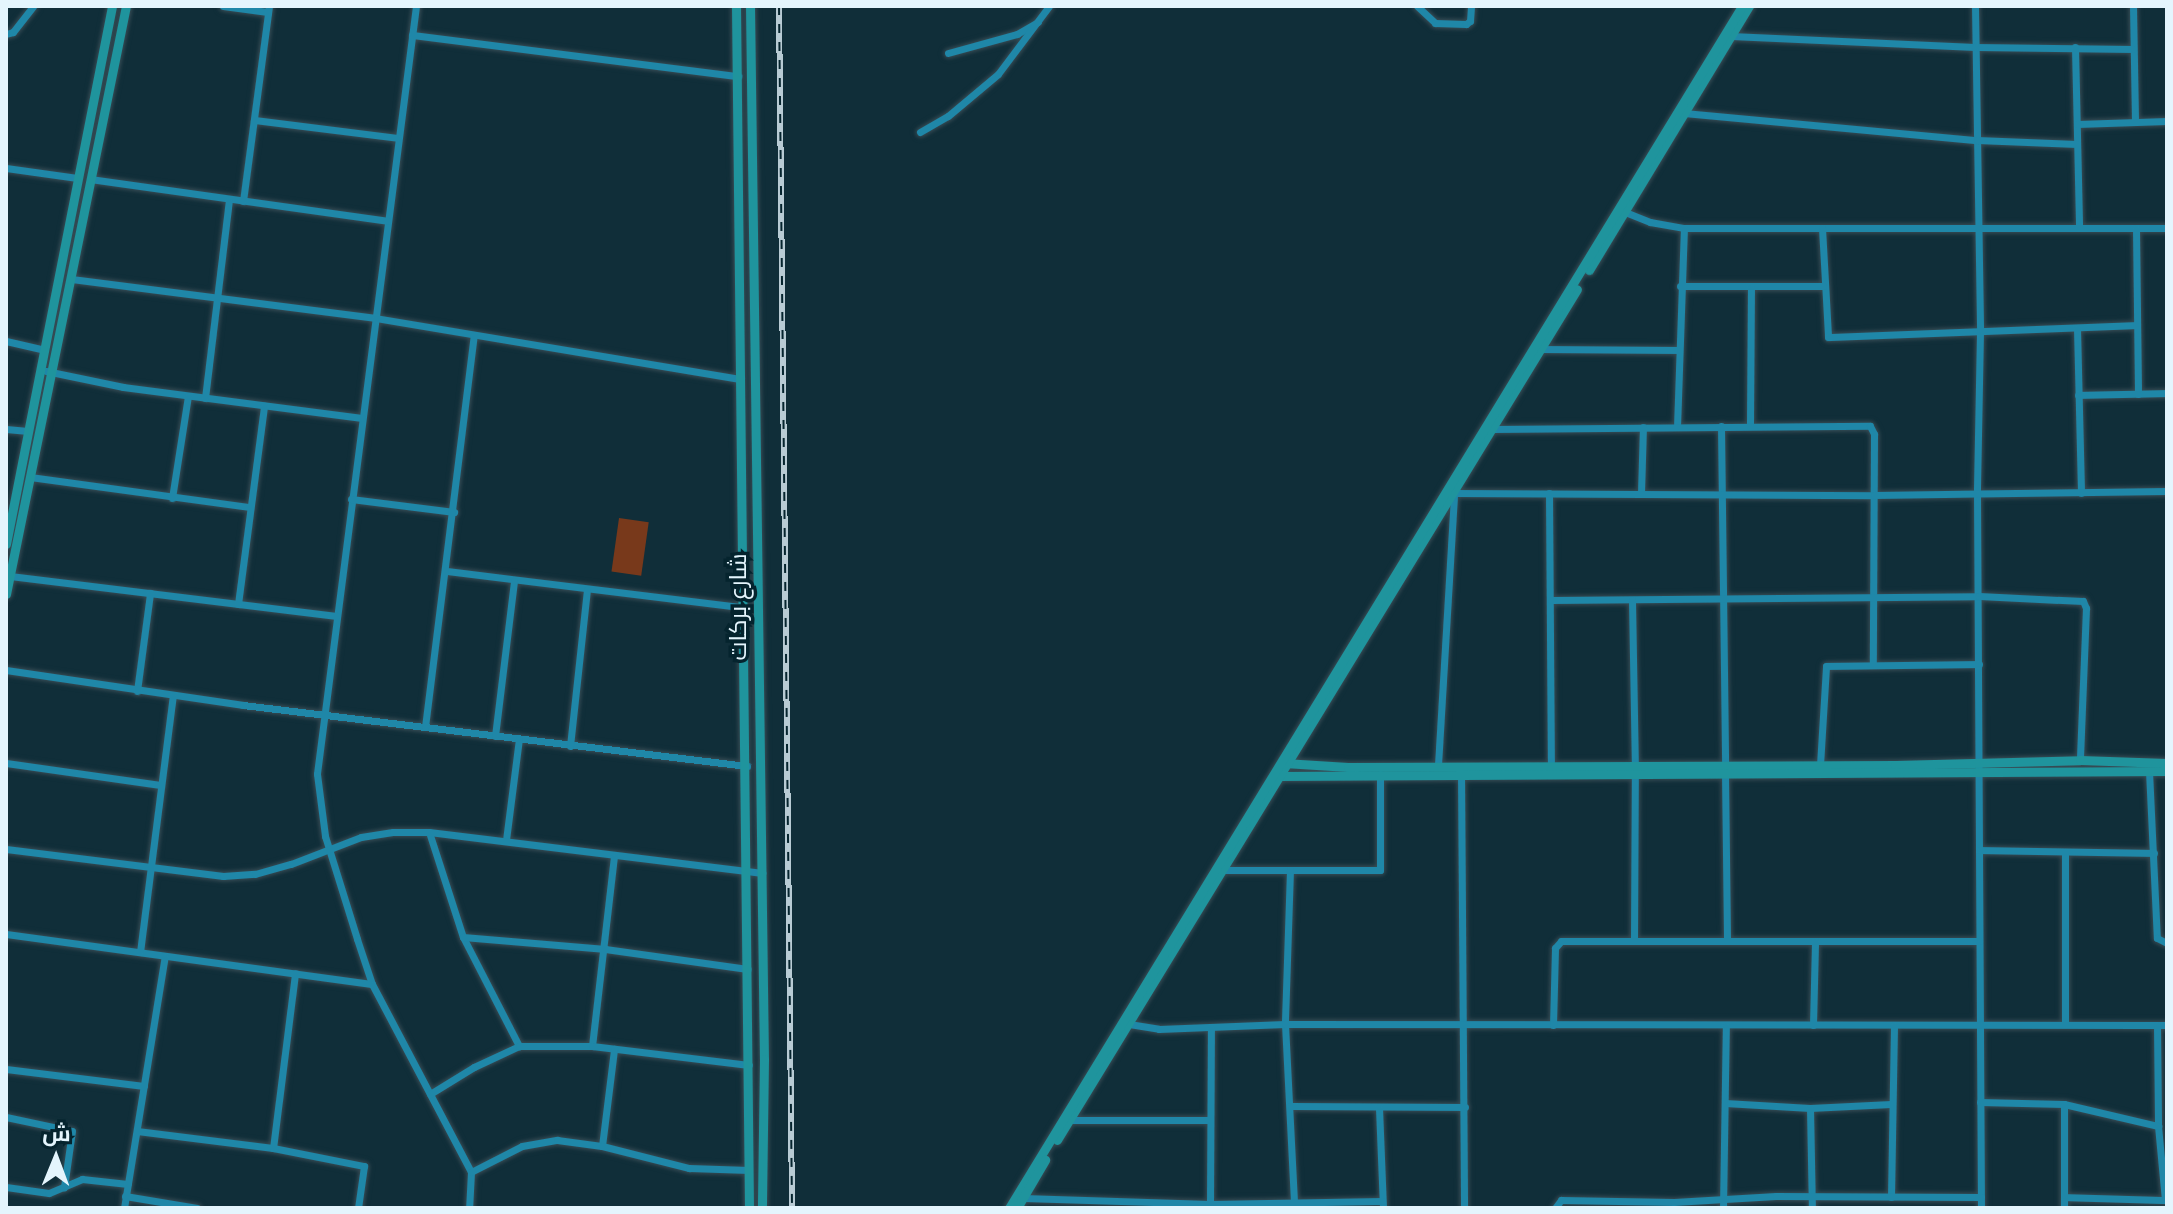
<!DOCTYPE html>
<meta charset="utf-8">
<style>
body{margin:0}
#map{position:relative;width:2173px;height:1214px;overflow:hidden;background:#102e39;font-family:Figtree,Cairo,sans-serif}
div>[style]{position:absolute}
.green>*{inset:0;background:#78391b;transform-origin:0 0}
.roads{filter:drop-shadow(0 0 2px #374c55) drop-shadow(0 0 2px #374c55)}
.street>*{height:7px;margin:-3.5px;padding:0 3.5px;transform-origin:3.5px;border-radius:3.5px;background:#1f87a8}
.secondary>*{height:9px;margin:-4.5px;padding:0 4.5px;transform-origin:4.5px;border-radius:4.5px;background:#1f949d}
.rail>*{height:6px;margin-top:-3px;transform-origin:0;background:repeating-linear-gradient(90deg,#05242e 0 9px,#b8cbd4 0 18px);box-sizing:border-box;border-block:2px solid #b8cbd4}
span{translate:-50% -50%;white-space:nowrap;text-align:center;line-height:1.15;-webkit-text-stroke:7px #05242e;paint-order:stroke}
.street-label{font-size:24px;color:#e4f5fd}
.frame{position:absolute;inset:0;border:8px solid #e4f5fd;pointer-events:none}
.north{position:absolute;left:16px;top:1118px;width:80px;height:80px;-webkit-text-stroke:6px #05242e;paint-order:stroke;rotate:1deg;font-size:22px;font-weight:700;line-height:32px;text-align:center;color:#e4f5fd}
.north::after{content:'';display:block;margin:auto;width:28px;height:36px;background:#e4f5fd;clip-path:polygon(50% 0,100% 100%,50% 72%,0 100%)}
</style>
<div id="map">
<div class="green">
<div style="left:619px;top:518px;width:30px;height:54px;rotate:8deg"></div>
</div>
<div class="roads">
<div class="street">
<div style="left:223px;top:6px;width:45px;rotate:7.6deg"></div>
<div style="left:416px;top:6px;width:774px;rotate:97.35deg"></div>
<div style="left:317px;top:774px;width:63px;rotate:82.6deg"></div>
<div style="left:325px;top:836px;width:108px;rotate:72.7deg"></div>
<div style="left:357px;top:939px;width:47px;rotate:71.6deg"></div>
<div style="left:372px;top:984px;width:212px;rotate:62.2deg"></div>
<div style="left:471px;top:1172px;width:36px;rotate:93deg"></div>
<div style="left:1417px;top:6px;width:25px;rotate:43deg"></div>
<div style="left:1435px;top:23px;width:31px;rotate:2deg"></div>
<div style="left:1466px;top:24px;width:5px;rotate:-37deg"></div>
<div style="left:1470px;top:21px;width:15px;rotate:-86deg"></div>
<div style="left:1975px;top:6px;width:326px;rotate:89.1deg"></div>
<div style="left:1980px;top:332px;width:161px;rotate:91.1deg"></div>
<div style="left:1977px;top:493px;width:715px;rotate:89.68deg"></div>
<div style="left:2133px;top:6px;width:116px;rotate:89deg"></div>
<div style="left:6px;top:34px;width:7px;rotate:-16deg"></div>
<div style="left:13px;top:32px;width:33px;rotate:-52deg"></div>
<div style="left:412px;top:35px;width:329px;rotate:7.2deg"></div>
<div style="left:1731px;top:36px;width:244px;rotate:2.6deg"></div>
<div style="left:1975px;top:47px;width:158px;rotate:0.7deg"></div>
<div style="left:2075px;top:47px;width:181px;rotate:88.7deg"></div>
<div style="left:948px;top:53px;width:72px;rotate:-15.4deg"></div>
<div style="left:1017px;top:34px;width:24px;rotate:-30deg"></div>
<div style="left:1684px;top:113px;width:294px;rotate:5.3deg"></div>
<div style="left:1977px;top:140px;width:100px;rotate:2.3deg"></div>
<div style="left:254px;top:120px;width:145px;rotate:7.1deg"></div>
<div style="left:2077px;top:124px;width:90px;rotate:-1.9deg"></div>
<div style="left:920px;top:132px;width:32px;rotate:-30deg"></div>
<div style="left:948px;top:116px;width:65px;rotate:-40deg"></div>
<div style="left:998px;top:74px;width:85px;rotate:-53.1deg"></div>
<div style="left:6px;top:168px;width:72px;rotate:8deg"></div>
<div style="left:90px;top:179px;width:300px;rotate:8deg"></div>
<div style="left:243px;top:201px;width:197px;rotate:-82.4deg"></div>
<div style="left:1625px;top:212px;width:27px;rotate:22deg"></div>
<div style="left:1650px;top:222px;width:35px;rotate:10deg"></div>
<div style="left:1684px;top:228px;width:483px"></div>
<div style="left:1822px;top:228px;width:109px;rotate:86.8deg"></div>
<div style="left:1828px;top:337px;width:307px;rotate:-2.2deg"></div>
<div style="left:2136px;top:228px;width:166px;rotate:89.3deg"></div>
<div style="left:71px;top:279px;width:306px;rotate:7.3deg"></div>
<div style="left:375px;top:318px;width:371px;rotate:9.5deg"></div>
<div style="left:1680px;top:286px;width:143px"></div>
<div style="left:2077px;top:328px;width:165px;rotate:88.6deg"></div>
<div style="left:6px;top:341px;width:39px;rotate:13deg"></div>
<div style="left:1541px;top:349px;width:137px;rotate:0.4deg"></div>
<div style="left:46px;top:371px;width:79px;rotate:11.7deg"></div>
<div style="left:123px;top:387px;width:241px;rotate:7.4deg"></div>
<div style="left:2078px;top:395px;width:89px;rotate:-1.3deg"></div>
<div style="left:205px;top:398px;width:199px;rotate:-83.1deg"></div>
<div style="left:1750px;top:425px;width:137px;rotate:-89.6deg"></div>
<div style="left:1721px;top:426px;width:339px;rotate:89.3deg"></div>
<div style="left:1677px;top:427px;width:199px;rotate:-88deg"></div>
<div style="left:6px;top:429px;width:22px;rotate:5deg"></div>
<div style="left:1492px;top:429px;width:378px;rotate:-0.5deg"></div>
<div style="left:1870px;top:426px;width:9px;rotate:63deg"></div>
<div style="left:1874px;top:434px;width:229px;rotate:90.3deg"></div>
<div style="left:30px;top:477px;width:222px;rotate:7.8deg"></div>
<div style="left:1549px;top:493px;width:273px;rotate:89.6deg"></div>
<div style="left:1641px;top:493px;width:66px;rotate:-88.3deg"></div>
<div style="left:172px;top:498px;width:103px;rotate:-81.1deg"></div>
<div style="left:351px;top:499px;width:104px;rotate:7.2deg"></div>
<div style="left:447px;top:571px;width:297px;rotate:7deg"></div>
<div style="left:10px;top:576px;width:329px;rotate:7deg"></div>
<div style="left:1551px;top:600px;width:428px;rotate:-0.5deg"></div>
<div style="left:1979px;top:596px;width:104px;rotate:2.8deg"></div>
<div style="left:2083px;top:601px;width:8px;rotate:67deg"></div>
<div style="left:2086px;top:608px;width:152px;rotate:92.3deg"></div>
<div style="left:1632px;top:600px;width:166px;rotate:89deg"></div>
<div style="left:238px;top:604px;width:200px;rotate:-82.5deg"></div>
<div style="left:6px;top:670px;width:240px;rotate:8.4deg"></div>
<div style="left:243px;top:705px;width:508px;rotate:6.9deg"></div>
<div style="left:137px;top:691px;width:99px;rotate:-82.4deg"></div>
<div style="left:425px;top:727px;width:395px;rotate:-82.9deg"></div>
<div style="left:495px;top:736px;width:156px;rotate:-83deg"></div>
<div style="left:570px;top:746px;width:157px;rotate:-83.8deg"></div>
<div style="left:6px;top:763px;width:156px;rotate:8.1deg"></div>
<div style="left:1438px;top:765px;width:272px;rotate:-86.6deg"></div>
<div style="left:1454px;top:493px;width:420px;rotate:0.3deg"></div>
<div style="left:1874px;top:495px;width:293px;rotate:-0.8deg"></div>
<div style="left:1820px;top:765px;width:99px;rotate:-86.5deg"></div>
<div style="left:1826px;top:666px;width:153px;rotate:-0.7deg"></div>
<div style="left:1461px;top:770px;width:438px;rotate:89.6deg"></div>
<div style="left:2149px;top:771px;width:167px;rotate:87.3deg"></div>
<div style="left:2157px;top:938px;width:11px;rotate:27deg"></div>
<div style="left:1725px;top:773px;width:168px;rotate:89.3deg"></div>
<div style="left:429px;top:832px;width:110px;rotate:72.1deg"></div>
<div style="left:463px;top:937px;width:123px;rotate:62.8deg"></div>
<div style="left:506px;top:840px;width:102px;rotate:-82.7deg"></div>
<div style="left:6px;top:849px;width:219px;rotate:7.1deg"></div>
<div style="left:223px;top:876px;width:32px;rotate:-4deg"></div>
<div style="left:255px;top:874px;width:37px;rotate:-16deg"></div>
<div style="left:291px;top:864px;width:75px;rotate:-21.1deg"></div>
<div style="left:361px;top:837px;width:32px;rotate:-9deg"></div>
<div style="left:393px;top:832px;width:36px"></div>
<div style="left:429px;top:832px;width:336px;rotate:7deg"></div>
<div style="left:1980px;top:850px;width:174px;rotate:1deg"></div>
<div style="left:1223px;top:870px;width:157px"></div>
<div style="left:1380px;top:870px;width:96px;rotate:-90deg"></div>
<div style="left:1290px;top:870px;width:154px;rotate:91.9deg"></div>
<div style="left:1285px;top:1024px;width:178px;rotate:87.1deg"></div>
<div style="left:6px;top:934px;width:369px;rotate:7.8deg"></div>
<div style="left:463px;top:937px;width:143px;rotate:4.8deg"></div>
<div style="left:605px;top:949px;width:144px;rotate:8deg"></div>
<div style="left:1634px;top:939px;width:165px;rotate:-89.7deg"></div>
<div style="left:140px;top:952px;width:259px;rotate:-82.7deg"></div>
<div style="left:1129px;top:1024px;width:30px;rotate:9deg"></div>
<div style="left:1159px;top:1029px;width:126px;rotate:-2.3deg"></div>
<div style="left:1285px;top:1024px;width:882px;rotate:0.06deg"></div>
<div style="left:2065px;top:1024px;width:172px;rotate:-90deg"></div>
<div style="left:1553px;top:1025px;width:77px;rotate:-88.5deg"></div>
<div style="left:1555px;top:948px;width:9px;rotate:-49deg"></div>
<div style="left:1561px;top:941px;width:418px"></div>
<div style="left:1813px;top:1025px;width:84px;rotate:-88.6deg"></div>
<div style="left:2157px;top:1025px;width:101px;rotate:89.4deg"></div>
<div style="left:2158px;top:1126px;width:74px;rotate:84.6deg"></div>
<div style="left:592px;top:1046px;width:190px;rotate:-83.4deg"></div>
<div style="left:6px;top:1069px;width:139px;rotate:7deg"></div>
<div style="left:430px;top:1094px;width:52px;rotate:-31.5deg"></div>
<div style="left:474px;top:1067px;width:50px;rotate:-25deg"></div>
<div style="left:519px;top:1046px;width:73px"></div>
<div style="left:592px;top:1046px;width:158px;rotate:6.9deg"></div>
<div style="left:1980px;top:1102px;width:84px;rotate:1.4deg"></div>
<div style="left:2064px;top:1104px;width:97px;rotate:13.2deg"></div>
<div style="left:1725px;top:1103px;width:85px;rotate:3.4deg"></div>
<div style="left:1810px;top:1108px;width:81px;rotate:-2.8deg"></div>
<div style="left:2064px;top:1104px;width:104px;rotate:90deg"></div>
<div style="left:1291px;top:1106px;width:174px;rotate:0.3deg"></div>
<div style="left:1379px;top:1108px;width:100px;rotate:87.7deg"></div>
<div style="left:1810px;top:1108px;width:100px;rotate:88.9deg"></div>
<div style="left:6px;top:1117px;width:67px;rotate:12deg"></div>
<div style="left:72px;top:1131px;width:57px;rotate:98.1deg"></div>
<div style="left:1070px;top:1120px;width:140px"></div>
<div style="left:137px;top:1131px;width:137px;rotate:7.1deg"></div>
<div style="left:273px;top:1148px;width:93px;rotate:11.2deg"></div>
<div style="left:364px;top:1166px;width:42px;rotate:98.1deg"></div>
<div style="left:602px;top:1146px;width:98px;rotate:-82.9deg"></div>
<div style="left:273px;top:1148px;width:176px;rotate:-82.8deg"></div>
<div style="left:471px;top:1172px;width:57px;rotate:-27deg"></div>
<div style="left:522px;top:1146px;width:36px;rotate:-10deg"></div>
<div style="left:557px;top:1140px;width:45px;rotate:7.6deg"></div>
<div style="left:602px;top:1146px;width:90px;rotate:14.2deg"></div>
<div style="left:689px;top:1168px;width:60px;rotate:1.9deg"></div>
<div style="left:6px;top:1187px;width:43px;rotate:7.9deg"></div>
<div style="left:49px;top:1193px;width:36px;rotate:-23deg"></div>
<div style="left:82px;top:1179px;width:46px;rotate:6.2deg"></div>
<div style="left:125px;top:1196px;width:73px;rotate:9.5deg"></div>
<div style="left:1891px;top:1197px;width:172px;rotate:-89deg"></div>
<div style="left:2064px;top:1197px;width:103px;rotate:1.7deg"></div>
<div style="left:1023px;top:1198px;width:187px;rotate:1.8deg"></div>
<div style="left:1210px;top:1204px;width:172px;rotate:-1deg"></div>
<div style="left:1210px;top:1206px;width:177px;rotate:-89.7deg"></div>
<div style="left:124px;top:1208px;width:255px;rotate:-80.8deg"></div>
<div style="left:1555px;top:1208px;width:10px;rotate:-53deg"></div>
<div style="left:1561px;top:1200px;width:113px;rotate:1deg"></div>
<div style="left:1674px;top:1202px;width:102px;rotate:-3.4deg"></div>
<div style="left:1776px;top:1196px;width:205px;rotate:0.3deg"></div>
<div style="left:1723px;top:1208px;width:182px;rotate:-89.1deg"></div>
</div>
<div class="secondary">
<div style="left:736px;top:6px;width:1202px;rotate:89.38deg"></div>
<div style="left:750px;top:6px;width:1053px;rotate:89.24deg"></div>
<div style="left:764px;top:1059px;width:149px;rotate:90.8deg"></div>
<div style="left:1589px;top:270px;width:309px;rotate:-58.8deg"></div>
<div style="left:6px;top:544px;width:548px;rotate:-78.85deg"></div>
<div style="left:6px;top:594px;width:600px;rotate:-78.47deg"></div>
<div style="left:1284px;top:763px;width:64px;rotate:3.6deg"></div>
<div style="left:1348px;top:767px;width:547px;rotate:-0.21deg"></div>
<div style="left:1895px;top:765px;width:185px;rotate:-1.5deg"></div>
<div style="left:2080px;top:760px;width:87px;rotate:2deg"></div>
<div style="left:1278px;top:776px;width:889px;rotate:-0.32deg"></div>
<div style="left:1057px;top:1140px;width:997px;rotate:-58.57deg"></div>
<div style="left:1009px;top:1208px;width:1408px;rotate:-58.62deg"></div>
<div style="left:1017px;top:1208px;width:56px;rotate:-59.7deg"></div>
</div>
</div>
<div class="rail">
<div style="left:779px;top:6px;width:1202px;rotate:89.38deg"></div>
</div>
<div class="street-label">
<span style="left:738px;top:607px;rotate:-90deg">شارع بركات</span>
</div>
<div class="frame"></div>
<div class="north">ش</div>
</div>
